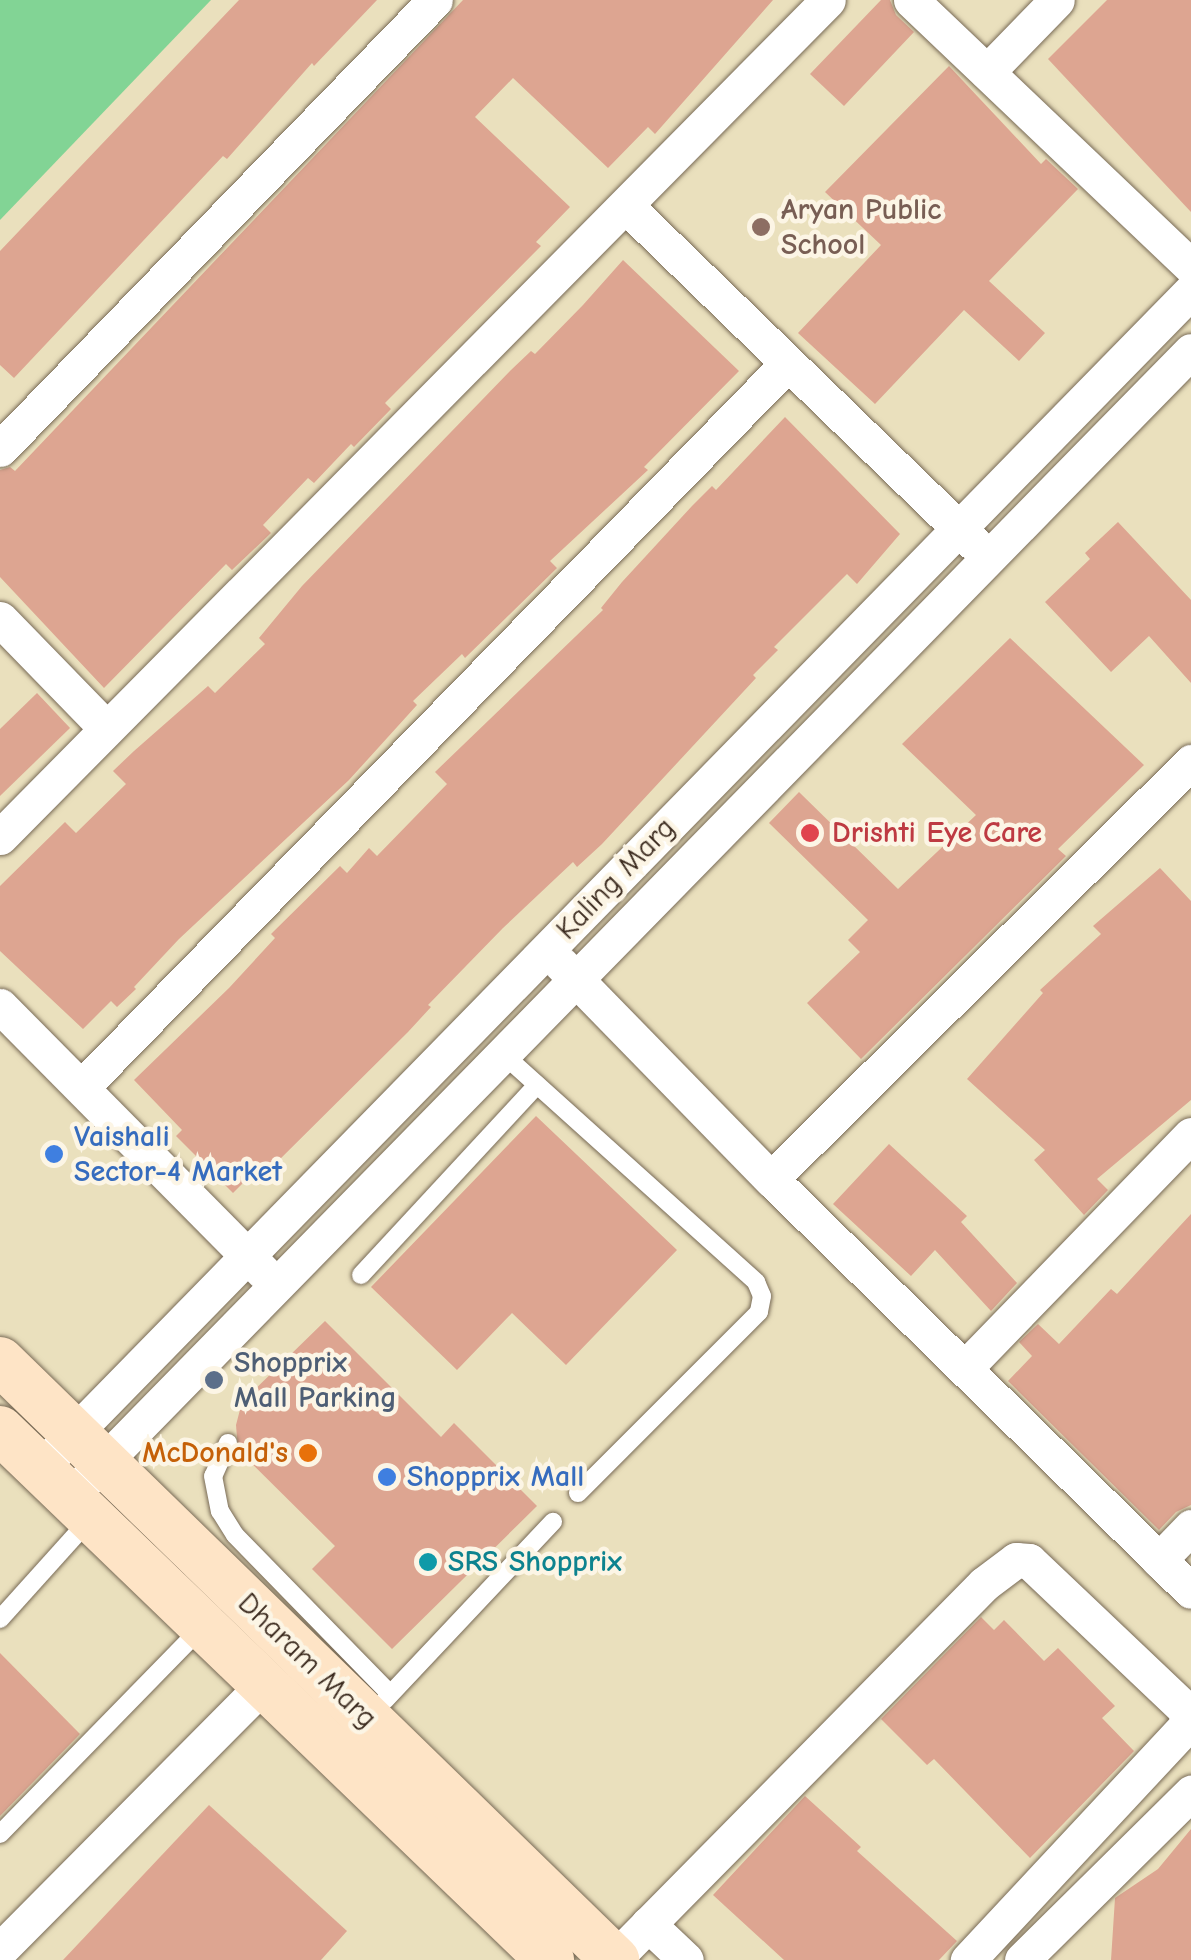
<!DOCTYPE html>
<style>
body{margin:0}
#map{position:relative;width:1191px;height:1960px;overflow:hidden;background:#eae0bd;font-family:"Comic Neue",sans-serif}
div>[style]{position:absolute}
.green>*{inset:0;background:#82d495}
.building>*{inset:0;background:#dda591}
.roads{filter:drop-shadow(0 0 2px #786a56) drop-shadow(0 0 2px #786a56)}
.lane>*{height:18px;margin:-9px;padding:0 9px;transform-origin:9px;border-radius:9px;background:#fff}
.street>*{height:35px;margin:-17.5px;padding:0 17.5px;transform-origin:17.5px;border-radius:17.5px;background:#fff}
.secondary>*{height:48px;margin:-24px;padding:0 24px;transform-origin:24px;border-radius:24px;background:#fee4c6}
.dots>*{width:28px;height:28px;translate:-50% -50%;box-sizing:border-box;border:5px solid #fcf5e5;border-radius:50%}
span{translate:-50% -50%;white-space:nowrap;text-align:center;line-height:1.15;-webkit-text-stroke:9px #fcf5e5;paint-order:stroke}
.education-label{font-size:30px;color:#785e54;font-weight:700}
.left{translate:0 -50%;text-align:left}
.health-label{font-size:30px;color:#be3a42;font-weight:700}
.street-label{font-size:30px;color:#3b2a1e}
.shop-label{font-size:30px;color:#366cbe;font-weight:700}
.service-label{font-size:30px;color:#4e5e75;font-weight:700}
.food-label{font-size:30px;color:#c56008;font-weight:700}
.right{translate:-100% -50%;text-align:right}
.culture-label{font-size:30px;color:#0d838f;font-weight:700}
</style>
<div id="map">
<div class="green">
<div style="clip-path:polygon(0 0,211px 0,0 220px)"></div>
</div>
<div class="building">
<div style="clip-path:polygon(239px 0,377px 0,314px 66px,312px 63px,227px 159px,223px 156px,14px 378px,0 365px,0 251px)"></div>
<div style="clip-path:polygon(463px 0,773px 0,655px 134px,648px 127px,608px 168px,513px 78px,475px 117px,570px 207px,536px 242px,541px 246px,385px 403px,391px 409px,354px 447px,351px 444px,314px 483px,308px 478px,263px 525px,271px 533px,232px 570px,226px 564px,104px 688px,0 577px,0 470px,10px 467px,15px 471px)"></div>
<div style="clip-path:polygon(881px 0,890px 0,896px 15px,914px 32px,844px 106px,810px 74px)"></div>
<div style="clip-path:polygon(1107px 0,1191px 0,1191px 212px,1048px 59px)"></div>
<div style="clip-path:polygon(949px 66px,1041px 164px,1046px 159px,1078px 189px,989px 281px,1045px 333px,1019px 361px,964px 310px,875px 404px,798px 333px,881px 245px,825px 192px)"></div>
<div style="clip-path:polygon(623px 260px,739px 371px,644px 467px,648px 470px,550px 561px,557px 568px,465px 658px,462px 654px,413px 701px,417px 705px,349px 780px,179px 939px,134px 987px,136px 989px,117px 1007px,111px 1001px,83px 1029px,0 951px,0 886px,65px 822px,76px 833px,126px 784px,113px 771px,134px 751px,208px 686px,215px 693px,265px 644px,259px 638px,302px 586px,511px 370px,531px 351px,535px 354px,583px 305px)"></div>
<div style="clip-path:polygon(785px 417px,900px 534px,857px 584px,847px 574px,774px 647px,778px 650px,753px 675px,756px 678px,602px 844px,577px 867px,573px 862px,503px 928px,428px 1005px,431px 1007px,408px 1032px,269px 1170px,263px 1163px,233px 1193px,176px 1136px,182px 1130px,134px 1080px,229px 988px,275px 938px,271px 934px,340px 866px,347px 873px,369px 848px,377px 856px,447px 784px,435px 772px,603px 610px,601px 608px,622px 582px,692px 506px,712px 486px,716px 490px)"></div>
<div style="clip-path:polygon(1118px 522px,1191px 600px,1191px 683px,1149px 636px,1111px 672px,1045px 602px,1090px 559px,1085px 553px)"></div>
<div style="clip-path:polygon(1010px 638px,1144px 765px,1058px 849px,1066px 856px,861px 1059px,807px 1003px,860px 952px,848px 940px,868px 920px,769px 823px,799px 792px,898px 889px,976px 815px,902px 744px)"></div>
<div style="clip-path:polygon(37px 693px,70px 728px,0 796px,0 729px)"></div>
<div style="clip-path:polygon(1160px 868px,1191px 901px,1191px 1100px,1097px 1179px,1108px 1190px,1084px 1215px,1034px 1160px,1045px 1150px,967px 1079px,1043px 993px,1040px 990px,1101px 934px,1093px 926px)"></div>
<div style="clip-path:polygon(536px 1116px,677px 1250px,566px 1365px,512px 1313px,457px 1370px,371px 1287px)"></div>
<div style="clip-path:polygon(889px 1144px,967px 1216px,961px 1222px,1017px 1283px,991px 1311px,935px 1250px,911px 1276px,833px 1204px)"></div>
<div style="clip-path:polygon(1191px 1214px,1191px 1505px,1176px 1512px,1159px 1530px,1008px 1381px,1032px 1356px,1019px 1342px,1038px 1324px,1059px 1344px,1111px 1289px,1117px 1294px)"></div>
<div style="clip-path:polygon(325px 1321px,441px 1437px,454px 1423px,537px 1506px,392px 1649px,312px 1569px,335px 1546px,238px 1450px,236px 1425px,242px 1402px)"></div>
<div style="clip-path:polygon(981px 1617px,994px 1630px,1004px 1620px,1044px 1661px,1058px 1648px,1115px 1706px,1102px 1718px,1134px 1751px,1030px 1858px,934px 1759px,927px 1765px,881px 1719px)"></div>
<div style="clip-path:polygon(0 1653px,80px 1734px,0 1816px)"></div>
<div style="clip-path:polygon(805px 1796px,861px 1847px,857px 1851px,957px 1941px,939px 1960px,784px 1960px,713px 1895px)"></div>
<div style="clip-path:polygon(209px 1805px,347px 1931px,321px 1960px,63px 1960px)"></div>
<div style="clip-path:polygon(1191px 1829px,1191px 1960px,1111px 1960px,1115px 1898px,1158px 1869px)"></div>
</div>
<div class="roads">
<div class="lane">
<div style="left:503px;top:1054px;width:341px;rotate:42deg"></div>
<div style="left:756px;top:1282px;width:15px;rotate:67deg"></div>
<div style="left:762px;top:1296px;width:16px;rotate:101deg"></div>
<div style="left:759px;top:1312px;width:256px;rotate:135deg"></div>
<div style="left:361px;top:1275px;width:259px;rotate:-47.2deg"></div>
<div style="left:228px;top:1443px;width:36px;rotate:114deg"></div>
<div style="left:213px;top:1476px;width:36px;rotate:79deg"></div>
<div style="left:220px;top:1511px;width:28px;rotate:58deg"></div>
<div style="left:235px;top:1535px;width:222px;rotate:45.7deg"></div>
<div style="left:0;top:1619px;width:136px;rotate:-48deg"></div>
<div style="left:385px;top:1700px;width:245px;rotate:-46.7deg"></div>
<div style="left:0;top:1834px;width:289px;rotate:-45.7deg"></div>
</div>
<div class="street">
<div style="left:911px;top:0;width:387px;rotate:43.6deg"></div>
<div style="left:987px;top:72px;width:100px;rotate:-45.8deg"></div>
<div style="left:627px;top:207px;width:484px;rotate:44.1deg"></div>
<div style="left:0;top:449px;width:625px;rotate:-45.91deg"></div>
<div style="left:0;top:619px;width:152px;rotate:45.8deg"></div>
<div style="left:0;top:837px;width:1177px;rotate:-45.31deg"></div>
<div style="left:561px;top:964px;width:301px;rotate:45.7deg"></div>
<div style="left:771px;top:1179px;width:588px;rotate:44.45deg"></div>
<div style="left:0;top:1006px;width:374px;rotate:45.3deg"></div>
<div style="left:82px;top:1087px;width:1011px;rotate:-45.72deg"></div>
<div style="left:771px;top:1179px;width:592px;rotate:-44.79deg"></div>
<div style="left:966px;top:1367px;width:323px;rotate:-45.9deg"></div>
<div style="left:40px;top:1468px;width:1646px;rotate:-45.64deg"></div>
<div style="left:87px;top:1479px;width:1578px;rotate:-45.62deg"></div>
<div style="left:1159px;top:1560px;width:46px;rotate:-45.9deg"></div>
<div style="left:648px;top:1924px;width:52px;rotate:43.5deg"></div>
<div style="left:0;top:1950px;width:375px;rotate:-45.2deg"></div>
<div style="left:614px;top:1959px;width:527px;rotate:-45.38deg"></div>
<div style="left:984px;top:1584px;width:40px;rotate:-37deg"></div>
<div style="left:1016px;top:1560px;width:13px;rotate:4deg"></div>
<div style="left:1029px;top:1561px;width:215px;rotate:43.5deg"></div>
<div style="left:1185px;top:1709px;width:15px;rotate:79deg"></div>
<div style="left:1188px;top:1724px;width:323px;rotate:133deg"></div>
<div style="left:1022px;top:1960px;width:238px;rotate:-44.7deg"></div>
</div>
<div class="secondary">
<div style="left:0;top:1361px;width:859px;rotate:44.24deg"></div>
<div style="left:0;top:1430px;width:764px;rotate:43.94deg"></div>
</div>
</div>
<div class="dots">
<div style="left:761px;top:227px;background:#8d6e63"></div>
<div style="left:810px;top:833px;background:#e0444e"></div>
<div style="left:54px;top:1154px;background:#3f7fe0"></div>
<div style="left:214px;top:1380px;background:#5c6f8a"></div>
<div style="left:308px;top:1453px;background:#e8710a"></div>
<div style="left:387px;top:1477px;background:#3f7fe0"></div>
<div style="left:428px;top:1562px;background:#0f9aa8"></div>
</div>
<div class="education-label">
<span class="left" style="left:781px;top:227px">Aryan Public<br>School</span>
</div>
<div class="health-label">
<span class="left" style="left:832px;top:833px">Drishti Eye Care</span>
</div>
<div class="street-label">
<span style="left:616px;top:879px;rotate:-46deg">Kaling Marg</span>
<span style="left:307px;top:1661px;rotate:44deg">Dharam Marg</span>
</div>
<div class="shop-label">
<span class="left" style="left:74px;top:1154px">Vaishali<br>Sector-4 Market</span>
<span class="left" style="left:407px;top:1477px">Shopprix Mall</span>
</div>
<div class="service-label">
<span class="left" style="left:234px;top:1380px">Shopprix<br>Mall Parking</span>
</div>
<div class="food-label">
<span class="right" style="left:288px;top:1453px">McDonald's</span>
</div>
<div class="culture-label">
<span class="left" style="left:448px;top:1562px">SRS Shopprix</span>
</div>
</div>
